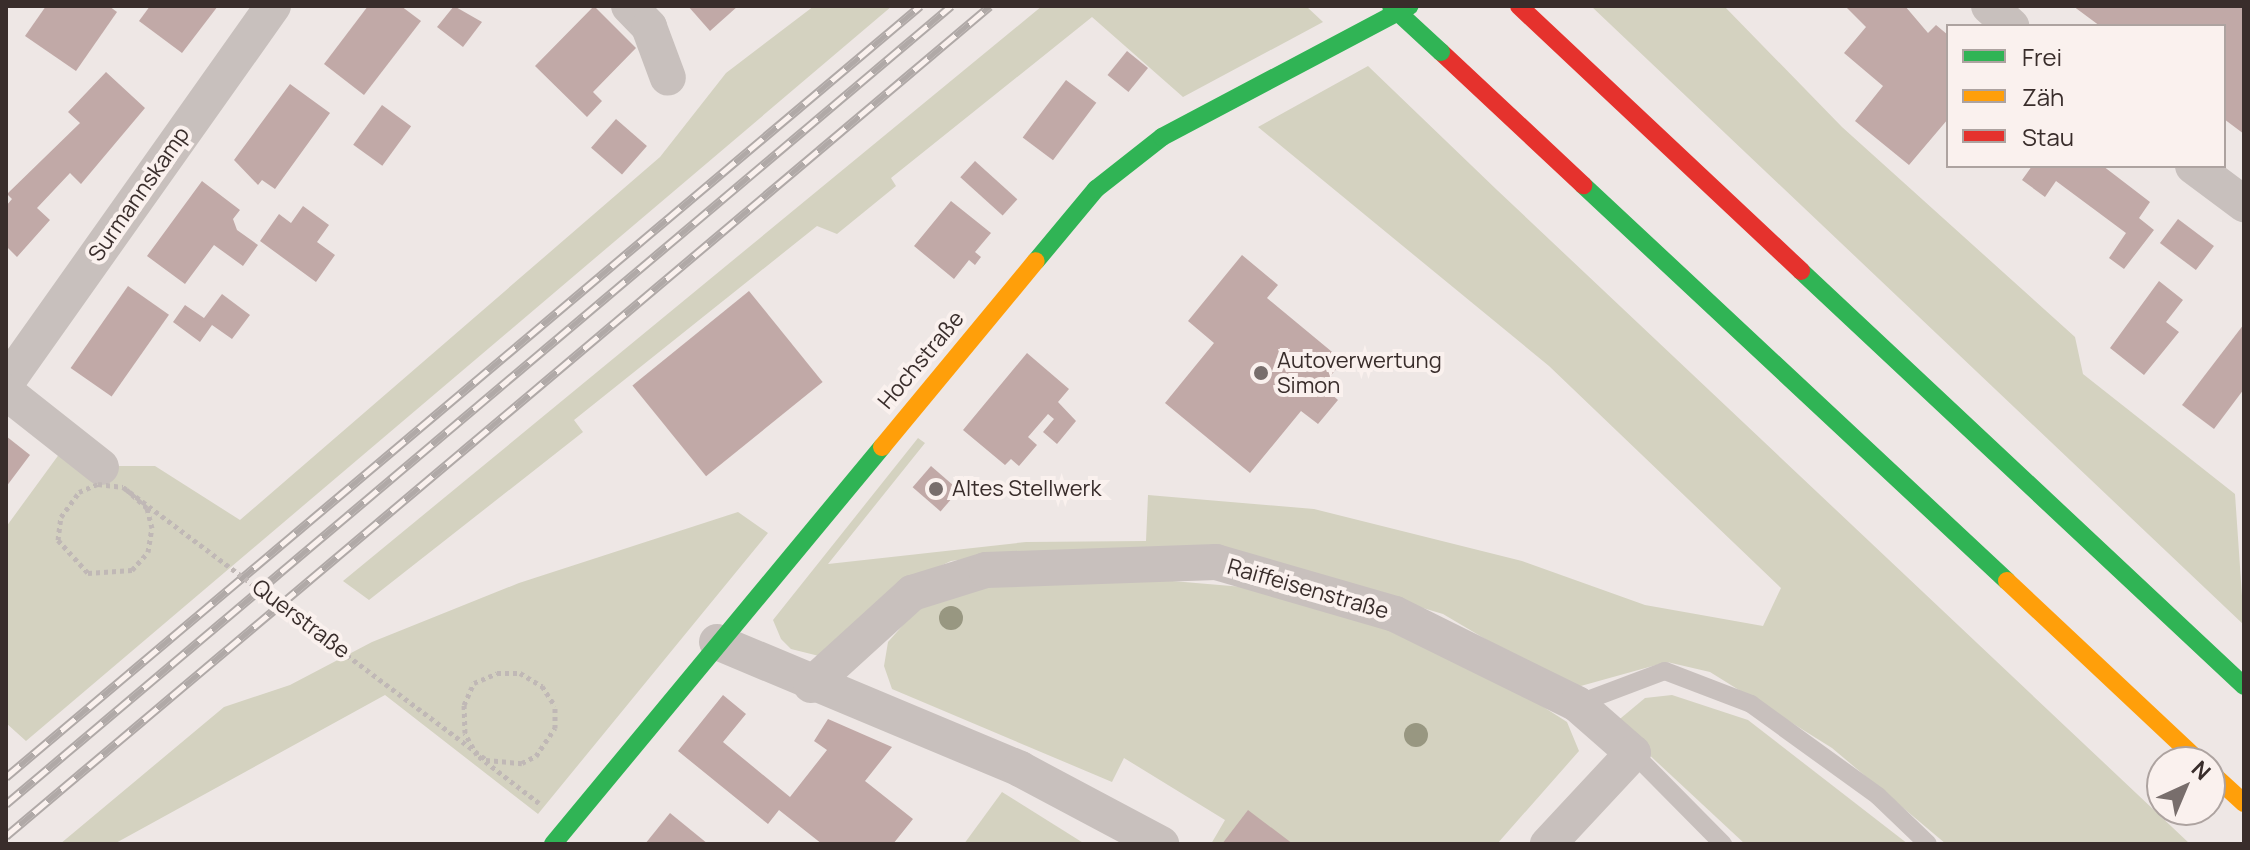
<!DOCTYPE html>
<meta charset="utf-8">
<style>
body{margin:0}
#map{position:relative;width:2250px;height:850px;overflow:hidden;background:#eee7e5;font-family:Manrope,sans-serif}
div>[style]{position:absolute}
.green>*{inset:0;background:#d4d2c0}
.building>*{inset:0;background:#c1a9a7;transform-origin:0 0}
.path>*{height:5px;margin-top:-2.5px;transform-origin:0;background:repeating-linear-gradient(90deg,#c0b8b6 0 4px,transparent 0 8px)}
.lane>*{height:18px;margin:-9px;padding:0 9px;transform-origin:9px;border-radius:9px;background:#c8c0bd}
.street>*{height:36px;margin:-18px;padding:0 18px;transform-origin:18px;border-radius:18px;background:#c8c0bd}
.fast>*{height:18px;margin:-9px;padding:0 9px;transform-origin:9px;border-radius:9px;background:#30b455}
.slow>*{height:18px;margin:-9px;padding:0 9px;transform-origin:9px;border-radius:9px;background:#ff9f0a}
.jam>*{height:18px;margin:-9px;padding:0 9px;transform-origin:9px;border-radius:9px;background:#e5322d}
.rail>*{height:9px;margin-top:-4.5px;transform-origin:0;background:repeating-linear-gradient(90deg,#faf1ee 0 18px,#b0a9a7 0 36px);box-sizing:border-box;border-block:2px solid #b0a9a7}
.path-bridge>*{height:5px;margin-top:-2.5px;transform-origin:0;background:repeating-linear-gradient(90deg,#c0b8b6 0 4px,transparent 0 8px)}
.fast-bridge>*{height:18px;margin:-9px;padding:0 9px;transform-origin:9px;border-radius:9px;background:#30b455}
.trees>*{width:24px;height:24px;margin:-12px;border-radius:50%;background:#989781}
.dots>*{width:22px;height:22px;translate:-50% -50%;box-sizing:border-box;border:4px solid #faf1ee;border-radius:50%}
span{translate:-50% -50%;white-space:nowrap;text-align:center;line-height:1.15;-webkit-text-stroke:8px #faf1ee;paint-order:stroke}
.street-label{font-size:22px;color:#392d2b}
.poi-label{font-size:22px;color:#392d2b}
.left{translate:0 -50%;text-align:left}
.frame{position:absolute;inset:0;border:8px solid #392d2b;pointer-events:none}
.legend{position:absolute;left:1946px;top:24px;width:280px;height:144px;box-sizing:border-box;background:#faf1ee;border:2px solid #ada3a0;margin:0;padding:10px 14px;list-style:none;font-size:24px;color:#392d2b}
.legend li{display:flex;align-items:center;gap:16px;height:40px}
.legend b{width:40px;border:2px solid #ada3a0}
.north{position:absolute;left:2146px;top:746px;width:80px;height:80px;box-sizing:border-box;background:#faf1ee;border:2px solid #ada3a0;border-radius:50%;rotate:44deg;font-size:22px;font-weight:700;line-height:32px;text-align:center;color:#392d2b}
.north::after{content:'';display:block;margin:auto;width:28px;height:36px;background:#786e6c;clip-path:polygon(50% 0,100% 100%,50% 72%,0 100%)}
</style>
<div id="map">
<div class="green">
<div style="clip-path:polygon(814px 6px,892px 6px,26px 741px,6px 723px,6px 527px,60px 453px,115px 466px,155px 466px,240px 520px,660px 157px,726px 73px)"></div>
<div style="clip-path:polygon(1042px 6px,1306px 6px,1323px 22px,1183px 97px,1092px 17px,891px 178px,896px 186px,837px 234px,817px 226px,574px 420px,583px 432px,369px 600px,343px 581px)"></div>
<div style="clip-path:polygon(1591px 6px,1724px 6px,1842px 127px,2075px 337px,2083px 374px,2235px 494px,2244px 625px)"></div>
<div style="clip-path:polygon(1368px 66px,1497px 190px,2190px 844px,1946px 844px,1832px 748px,1710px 672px,1667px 662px,1570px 689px,1443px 614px,1262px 560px,996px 555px,951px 561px,897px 586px,819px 656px,791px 649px,781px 639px,773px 620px,918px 438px,925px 443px,828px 564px,1026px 542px,1146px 541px,1148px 495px,1314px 509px,1522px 561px,1645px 605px,1763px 626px,1781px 588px,1549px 366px,1258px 127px)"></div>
<div style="clip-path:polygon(738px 512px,768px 533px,538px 814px,385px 695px,114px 844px,60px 844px,224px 707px,290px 685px,372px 642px,519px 583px)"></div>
<div style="clip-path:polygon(1137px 578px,1243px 587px,1340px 608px,1517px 690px,1567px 722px,1579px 751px,1497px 844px,1211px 844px,1225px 820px,1124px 758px,1112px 782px,892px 689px,884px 666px,888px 642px,920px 606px,952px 593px,1019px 583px)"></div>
<div style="clip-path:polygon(1672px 695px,1748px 720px,1908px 844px,1745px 844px,1615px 723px,1645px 698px)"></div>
<div style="clip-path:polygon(1002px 792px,1085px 844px,964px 844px)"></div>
</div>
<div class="building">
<div style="clip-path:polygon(46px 6px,109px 6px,117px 12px,76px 71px,25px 36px)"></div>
<div style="clip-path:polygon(150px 6px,218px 6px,182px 53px,139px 21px)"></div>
<div style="clip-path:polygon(368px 6px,401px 6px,421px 21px,364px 95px,324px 64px)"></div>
<div style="clip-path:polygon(454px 6px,482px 22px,463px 47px,437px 27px)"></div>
<div style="clip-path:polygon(594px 6px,636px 48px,593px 92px,602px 101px,587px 117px,535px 66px)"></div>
<div style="clip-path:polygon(688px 6px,738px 6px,710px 31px)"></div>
<div style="clip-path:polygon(1845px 6px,1905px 6px,1928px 33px,1936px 25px,1948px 35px,1948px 119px,1909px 165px,1855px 121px,1883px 86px,1844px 53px,1866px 27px)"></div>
<div style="clip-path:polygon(2073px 6px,2244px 6px,2244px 134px,2224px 119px,2224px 26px,2100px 26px)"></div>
<div style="left:1127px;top:51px;width:27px;height:31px;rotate:39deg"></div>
<div style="clip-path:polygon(106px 72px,145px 108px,81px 184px,70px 173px,37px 208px,50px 220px,17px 257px,6px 246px,6px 206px,12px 199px,7px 194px,80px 123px,68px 112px)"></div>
<div style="left:1066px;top:80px;width:38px;height:72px;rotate:37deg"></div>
<div style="clip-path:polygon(290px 84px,330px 113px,275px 189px,262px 180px,258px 185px,234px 160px)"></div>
<div style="left:382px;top:105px;width:36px;height:49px;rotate:36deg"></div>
<div style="left:616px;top:119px;width:41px;height:38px;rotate:41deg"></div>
<div style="left:975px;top:161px;width:57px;height:22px;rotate:42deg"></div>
<div style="clip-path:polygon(2032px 166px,2103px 166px,2150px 202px,2139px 218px,2154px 230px,2124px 269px,2109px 258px,2126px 233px,2056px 181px,2045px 197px,2022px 180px)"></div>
<div style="clip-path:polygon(202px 181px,240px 210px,233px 219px,237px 230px,258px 245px,243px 266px,214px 245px,185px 284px,147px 256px)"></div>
<div style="clip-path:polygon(951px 201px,991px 233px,975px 252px,981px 257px,975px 265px,969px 260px,954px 279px,914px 246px)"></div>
<div style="clip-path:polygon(303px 206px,329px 225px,317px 242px,335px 255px,316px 282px,260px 241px,279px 214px,291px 223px)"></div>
<div style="left:2178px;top:219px;width:45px;height:30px;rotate:37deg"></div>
<div style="clip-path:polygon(1242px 255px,1278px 285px,1267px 298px,1343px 361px,1322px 386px,1338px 400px,1318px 424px,1301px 411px,1250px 473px,1165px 403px,1214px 343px,1188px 321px)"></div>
<div style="clip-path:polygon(2159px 281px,2183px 300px,2166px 322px,2179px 332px,2144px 375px,2110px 348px)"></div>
<div style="left:128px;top:286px;width:50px;height:100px;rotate:35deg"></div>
<div style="left:749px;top:291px;width:117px;height:150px;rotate:51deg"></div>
<div style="clip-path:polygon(222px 294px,250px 315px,232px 339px,212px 325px,200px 342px,173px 322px,185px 305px,204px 318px)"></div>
<div style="clip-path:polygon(2244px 324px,2244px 389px,2214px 429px,2182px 405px)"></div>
<div style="clip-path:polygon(1027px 353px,1069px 389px,1058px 402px,1076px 421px,1057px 444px,1043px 432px,1054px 419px,1048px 414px,1028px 437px,1037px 445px,1019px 466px,1011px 459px,1005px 465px,963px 430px)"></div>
<div style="clip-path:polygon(6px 436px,30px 455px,6px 487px)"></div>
<div style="left:931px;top:466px;width:37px;height:28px;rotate:41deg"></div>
<div style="clip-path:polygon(723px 695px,746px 714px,723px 742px,790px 797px,827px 750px,814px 741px,828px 719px,892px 747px,865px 781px,913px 819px,893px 844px,822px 844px,779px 810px,768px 824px,678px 751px)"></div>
<div style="clip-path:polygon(1248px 810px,1293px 844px,1222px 844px)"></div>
<div style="clip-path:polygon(670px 813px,708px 844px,645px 844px)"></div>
</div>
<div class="path">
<div style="left:58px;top:540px;width:45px;rotate:47.7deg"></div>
<div style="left:88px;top:573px;width:44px;rotate:-3.9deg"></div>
<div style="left:132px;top:570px;width:24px;rotate:-48deg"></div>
<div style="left:148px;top:552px;width:24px;rotate:-81deg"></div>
<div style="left:152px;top:528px;width:21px;rotate:-104deg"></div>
<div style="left:147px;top:508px;width:28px;rotate:-138deg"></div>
<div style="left:539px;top:803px;width:78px;rotate:-142.3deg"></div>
<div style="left:477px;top:755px;width:25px;rotate:-119deg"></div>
<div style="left:465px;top:733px;width:28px;rotate:-92deg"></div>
<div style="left:464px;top:705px;width:24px;rotate:-66deg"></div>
<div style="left:474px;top:683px;width:25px;rotate:-23deg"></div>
<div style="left:497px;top:673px;width:23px"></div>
<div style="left:520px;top:673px;width:26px;rotate:31deg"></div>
<div style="left:542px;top:686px;width:24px;rotate:57deg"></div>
</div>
<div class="lane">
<div style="left:1577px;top:704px;width:94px;rotate:-20.6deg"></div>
<div style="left:1665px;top:671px;width:92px;rotate:21deg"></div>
<div style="left:1751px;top:704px;width:157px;rotate:35.9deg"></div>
<div style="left:1878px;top:796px;width:69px;rotate:43.8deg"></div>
<div style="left:1633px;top:753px;width:128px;rotate:45.3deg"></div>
</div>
<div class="street">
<div style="left:629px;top:6px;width:29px;rotate:46deg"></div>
<div style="left:649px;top:27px;width:54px;rotate:69.6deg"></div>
<div style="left:1989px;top:6px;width:30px;rotate:42deg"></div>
<div style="left:2193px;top:166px;width:64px;rotate:36.7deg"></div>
<div style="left:6px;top:383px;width:462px;rotate:-54.7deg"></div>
<div style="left:6px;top:392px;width:121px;rotate:38.3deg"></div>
<div style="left:717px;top:642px;width:329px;rotate:22.7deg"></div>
<div style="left:1020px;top:769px;width:160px;rotate:28deg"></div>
<div style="left:811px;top:685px;width:137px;rotate:-42.3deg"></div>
<div style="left:912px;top:593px;width:77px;rotate:-17.3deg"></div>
<div style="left:986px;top:570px;width:230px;rotate:-2deg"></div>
<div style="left:1216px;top:562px;width:186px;rotate:16.2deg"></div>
<div style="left:1395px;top:614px;width:203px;rotate:26.3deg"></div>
<div style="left:1577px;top:704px;width:74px;rotate:41.2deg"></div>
<div style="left:1633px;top:753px;width:125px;rotate:133deg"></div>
</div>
<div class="fast">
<div style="left:1583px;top:185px;width:580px;rotate:43.04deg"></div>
<div style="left:1036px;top:261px;width:94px;rotate:-50.2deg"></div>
<div style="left:1096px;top:189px;width:84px;rotate:-38.2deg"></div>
<div style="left:1162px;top:137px;width:280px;rotate:-27.9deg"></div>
<div style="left:1801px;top:271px;width:607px;rotate:43.13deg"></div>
<div style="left:553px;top:844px;width:516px;rotate:-50.35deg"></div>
</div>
<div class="slow">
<div style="left:882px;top:447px;width:241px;rotate:-50.4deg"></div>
<div style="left:2007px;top:581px;width:265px;rotate:43.2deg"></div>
<div style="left:2210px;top:772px;width:46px;rotate:42.4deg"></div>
</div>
<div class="jam">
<div style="left:1519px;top:6px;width:387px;rotate:43.2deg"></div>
<div style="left:1441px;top:52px;width:195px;rotate:43.1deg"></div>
</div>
<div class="rail">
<div style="left:6px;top:777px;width:1196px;rotate:-40.15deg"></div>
<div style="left:6px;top:804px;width:1237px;rotate:-40.18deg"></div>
<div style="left:6px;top:836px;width:1287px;rotate:-40.15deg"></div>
</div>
<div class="path-bridge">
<div style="left:58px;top:540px;width:23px;rotate:-83deg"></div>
<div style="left:61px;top:517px;width:31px;rotate:-54deg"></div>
<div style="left:79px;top:492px;width:21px;rotate:-23deg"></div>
<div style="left:98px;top:484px;width:25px;rotate:7deg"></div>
<div style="left:123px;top:487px;width:454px;rotate:36.9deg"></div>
<div style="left:486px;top:760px;width:36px;rotate:5deg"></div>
<div style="left:522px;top:763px;width:16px;rotate:-27deg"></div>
<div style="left:536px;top:756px;width:34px;rotate:-56deg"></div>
<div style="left:555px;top:728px;width:22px;rotate:-90deg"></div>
</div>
<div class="fast-bridge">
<div style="left:1391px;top:6px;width:68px;rotate:42.6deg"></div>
</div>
<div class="trees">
<div style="left:951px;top:618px"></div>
<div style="left:1416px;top:735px"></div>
</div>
<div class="dots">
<div style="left:1261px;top:373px;background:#786e6c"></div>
<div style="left:936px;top:489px;background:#786e6c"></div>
</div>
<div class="street-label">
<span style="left:139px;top:194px;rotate:-55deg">Surmannskamp</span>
<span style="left:921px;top:360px;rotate:-50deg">Hochstraße</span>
<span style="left:1308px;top:589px;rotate:16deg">Raiffeisenstraße</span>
<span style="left:301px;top:619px;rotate:37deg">Querstraße</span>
</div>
<div class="poi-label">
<span class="left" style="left:1277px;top:373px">Autoverwertung<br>Simon</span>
<span class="left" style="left:952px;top:489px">Altes Stellwerk</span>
</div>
<div class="frame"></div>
<ul class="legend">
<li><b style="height:10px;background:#30b455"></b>Frei</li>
<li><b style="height:10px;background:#ff9f0a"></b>Zäh</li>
<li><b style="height:10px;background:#e5322d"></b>Stau</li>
</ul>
<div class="north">N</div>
</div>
